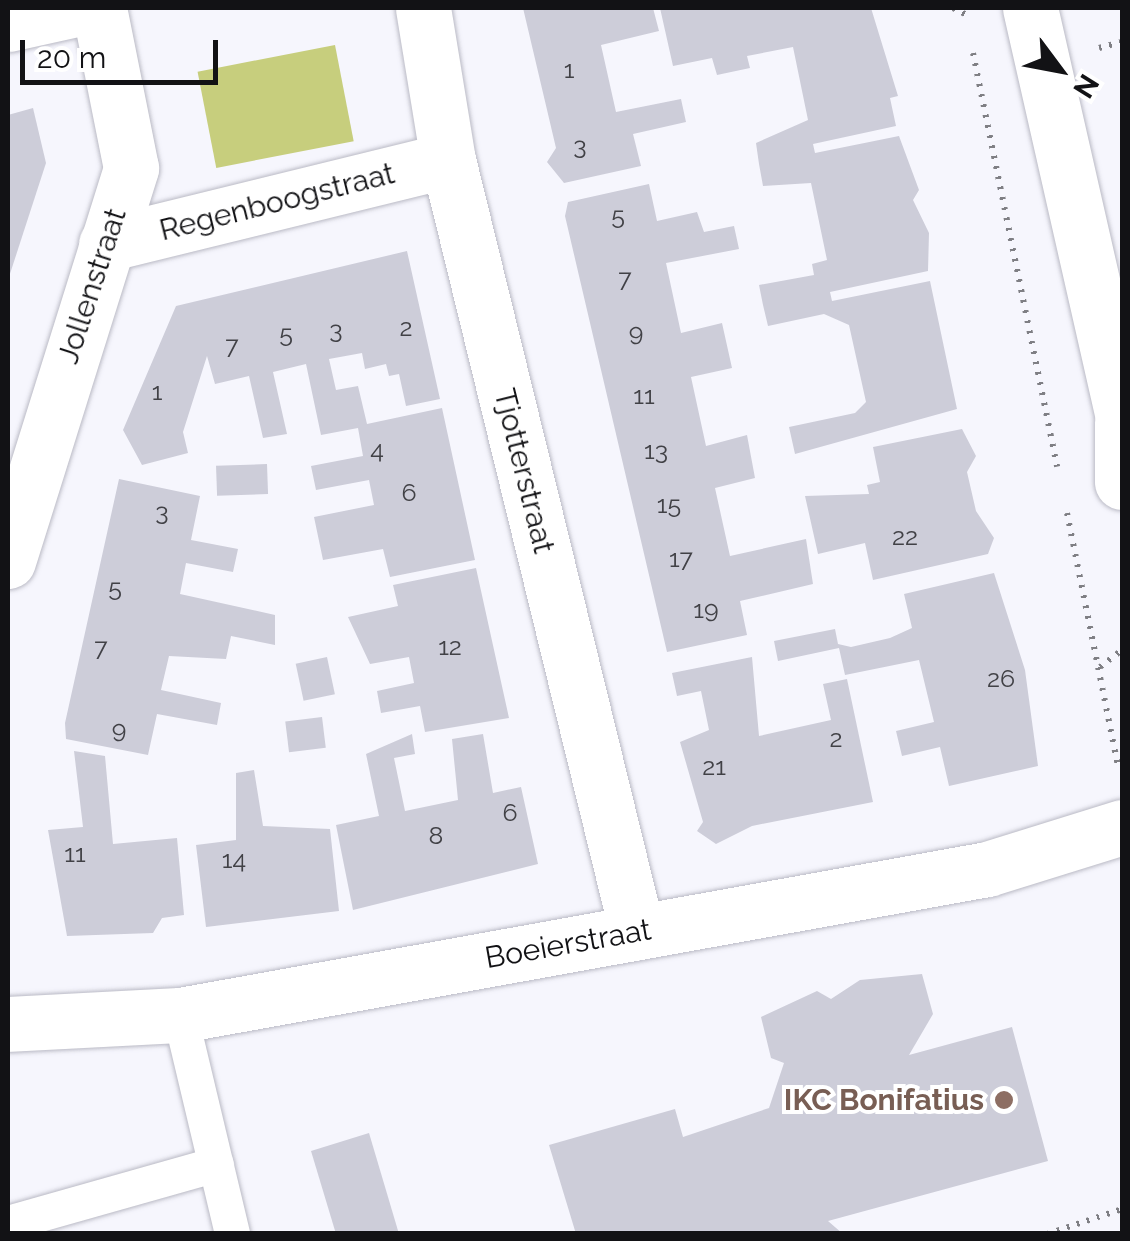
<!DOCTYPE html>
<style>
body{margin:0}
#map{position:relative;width:1130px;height:1241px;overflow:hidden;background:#f6f6fd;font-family:Raleway,sans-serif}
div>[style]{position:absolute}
.green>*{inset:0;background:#c7ce7d;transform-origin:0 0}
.building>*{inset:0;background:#cdcdd9;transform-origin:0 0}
.path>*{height:6px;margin-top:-3px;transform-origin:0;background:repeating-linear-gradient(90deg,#7f7f84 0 2.5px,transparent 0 10.5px)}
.roads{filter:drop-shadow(0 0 2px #babac5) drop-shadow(0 0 2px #babac5)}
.service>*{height:35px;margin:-17.5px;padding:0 17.5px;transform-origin:17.5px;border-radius:17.5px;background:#fff}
.minor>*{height:55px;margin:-27.5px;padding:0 27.5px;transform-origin:27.5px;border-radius:27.5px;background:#fff}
.secondary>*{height:55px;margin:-27.5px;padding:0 27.5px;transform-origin:27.5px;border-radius:27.5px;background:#fff}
.dots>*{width:28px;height:28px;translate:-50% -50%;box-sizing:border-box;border:5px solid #fff;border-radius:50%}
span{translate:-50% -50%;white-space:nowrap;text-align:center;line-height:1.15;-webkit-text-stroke:8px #fff;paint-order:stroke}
.number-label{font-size:25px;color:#414146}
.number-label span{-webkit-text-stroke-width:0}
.street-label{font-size:30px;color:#121215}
.education-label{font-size:30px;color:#785e54;font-weight:700}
.right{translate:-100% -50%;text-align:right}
.frame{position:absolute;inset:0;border:10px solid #121215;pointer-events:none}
.north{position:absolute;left:1010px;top:20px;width:100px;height:100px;-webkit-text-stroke:8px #fff;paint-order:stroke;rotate:122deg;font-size:28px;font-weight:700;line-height:40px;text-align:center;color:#121215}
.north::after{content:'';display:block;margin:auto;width:35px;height:45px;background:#121215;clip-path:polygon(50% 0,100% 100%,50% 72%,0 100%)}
.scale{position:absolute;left:20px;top:40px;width:198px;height:45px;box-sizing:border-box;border:5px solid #121215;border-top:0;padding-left:12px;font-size:30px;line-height:35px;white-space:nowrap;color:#121215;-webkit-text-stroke:8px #fff;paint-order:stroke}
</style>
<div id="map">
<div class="green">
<div style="left:335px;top:45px;width:98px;height:140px;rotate:79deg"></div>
</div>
<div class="building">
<div style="clip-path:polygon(523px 8px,653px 8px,659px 31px,601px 45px,616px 112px,681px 99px,686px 122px,633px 134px,641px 166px,564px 183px,547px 162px,556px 148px)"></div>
<div style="clip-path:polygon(660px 8px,871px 8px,898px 96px,890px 98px,896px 126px,813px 144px,815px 153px,899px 136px,919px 190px,913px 200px,929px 233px,928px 271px,830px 292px,832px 301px,930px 281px,957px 409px,795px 454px,789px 427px,855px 413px,866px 402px,849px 325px,824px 314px,768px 326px,763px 305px,759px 285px,814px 275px,812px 264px,827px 260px,811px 183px,763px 186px,759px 164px,756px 143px,808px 120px,793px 47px,747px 56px,750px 68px,717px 75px,712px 58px,673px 66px)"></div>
<div style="clip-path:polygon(33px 108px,46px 163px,8px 280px,8px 115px)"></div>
<div style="clip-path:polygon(649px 184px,657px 221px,697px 212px,704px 232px,734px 226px,739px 249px,666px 263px,681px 333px,722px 323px,732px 368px,691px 377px,706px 446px,747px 435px,755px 478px,715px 488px,730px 556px,806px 539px,813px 584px,740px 601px,747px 635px,667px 652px,565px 216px,568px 202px)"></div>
<div style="clip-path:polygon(407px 251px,440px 399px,406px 406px,399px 374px,389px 376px,386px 364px,365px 369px,362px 353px,329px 359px,336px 390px,358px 386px,367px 424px,442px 408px,475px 560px,390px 577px,383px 549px,323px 560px,314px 517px,374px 505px,369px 480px,316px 490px,311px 466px,363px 456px,358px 428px,321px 435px,306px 364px,273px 372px,287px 434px,263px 438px,249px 376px,215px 384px,207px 356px,183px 432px,188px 453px,142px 465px,123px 430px,176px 306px)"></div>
<div style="clip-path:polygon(962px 429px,976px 456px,967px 472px,976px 511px,994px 538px,988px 554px,873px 580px,865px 543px,818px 554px,805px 496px,869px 494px,867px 485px,880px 482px,873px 447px)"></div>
<div style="left:267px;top:464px;width:30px;height:51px;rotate:88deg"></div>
<div style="clip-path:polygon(119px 479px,200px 496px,191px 540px,238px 549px,233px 572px,186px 563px,180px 594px,275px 615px,275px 645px,231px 636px,226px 659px,169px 656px,161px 690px,221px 703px,217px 725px,157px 714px,148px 755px,66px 739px,65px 723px)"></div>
<div style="clip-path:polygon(476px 568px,509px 718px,425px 732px,420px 706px,381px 713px,377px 691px,414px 683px,409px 657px,370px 664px,348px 617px,398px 606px,393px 585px)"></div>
<div style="clip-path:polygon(994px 573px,1025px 670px,1038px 766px,949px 786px,940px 747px,902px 756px,896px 731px,934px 722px,919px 660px,845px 675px,839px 648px,778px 661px,774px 641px,835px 629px,838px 644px,851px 647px,890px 638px,912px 628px,904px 594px)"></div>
<div style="left:327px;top:657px;width:38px;height:32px;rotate:78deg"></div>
<div style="clip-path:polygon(752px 657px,759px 736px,831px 720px,823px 684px,847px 679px,873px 802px,752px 826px,716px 844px,697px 831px,703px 822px,680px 742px,709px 730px,701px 691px,677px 696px,672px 673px)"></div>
<div style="left:322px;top:717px;width:31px;height:37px;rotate:83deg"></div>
<div style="clip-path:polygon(412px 734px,415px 754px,394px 758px,405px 811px,458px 800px,452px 739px,483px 734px,493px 793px,521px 787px,538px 864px,353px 910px,336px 825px,379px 816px,366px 754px)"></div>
<div style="clip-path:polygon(74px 751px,105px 756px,113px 844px,177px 838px,184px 915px,162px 918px,153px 933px,67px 936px,48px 830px,83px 827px)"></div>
<div style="clip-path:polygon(254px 770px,263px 826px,330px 829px,339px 911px,206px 927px,196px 845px,236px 840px,236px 773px)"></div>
<div style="clip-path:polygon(922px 974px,933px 1014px,909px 1055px,1012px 1027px,1048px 1161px,828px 1221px,843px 1234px,576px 1234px,549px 1145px,675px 1109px,683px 1137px,769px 1108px,784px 1063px,771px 1058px,761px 1017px,817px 991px,831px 999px,860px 980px)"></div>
<div style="clip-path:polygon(369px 1133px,399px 1234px,336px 1234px,311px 1151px)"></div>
</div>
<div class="path">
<div style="left:953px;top:8px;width:18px;rotate:27deg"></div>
<div style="left:1099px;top:48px;width:24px;rotate:-15deg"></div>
<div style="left:973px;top:53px;width:422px;rotate:78.5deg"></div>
<div style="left:1067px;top:513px;width:258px;rotate:78.6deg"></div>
<div style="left:1100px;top:667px;width:28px;rotate:-38deg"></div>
<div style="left:1047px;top:1234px;width:79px;rotate:-18.4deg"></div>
</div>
<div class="roads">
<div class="service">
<div style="left:180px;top:1015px;width:225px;rotate:76.6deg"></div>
<div style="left:8px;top:1223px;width:216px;rotate:-15.8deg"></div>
</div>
<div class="minor">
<div style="left:423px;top:8px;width:154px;rotate:80.7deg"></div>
<div style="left:448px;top:160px;width:795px;rotate:76.24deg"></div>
<div style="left:8px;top:24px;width:74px;rotate:-12.5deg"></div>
<div style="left:106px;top:244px;width:352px;rotate:-13.8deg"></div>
<div style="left:8px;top:561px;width:412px;rotate:-72.6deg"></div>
<div style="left:131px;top:168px;width:163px;rotate:-101.3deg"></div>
<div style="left:8px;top:1024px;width:172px;rotate:-3deg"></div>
<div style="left:180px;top:1015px;width:820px;rotate:-10.25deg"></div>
<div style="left:987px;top:869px;width:141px;rotate:-17.3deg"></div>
</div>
<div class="secondary">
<div style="left:1030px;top:8px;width:415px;rotate:77.2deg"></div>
<div style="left:1122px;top:422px;width:60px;rotate:90deg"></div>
</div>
</div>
<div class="dots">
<div style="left:1004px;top:1100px;background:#8d6e63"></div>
</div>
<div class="number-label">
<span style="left:569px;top:69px">1</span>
<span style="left:580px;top:145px">3</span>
<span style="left:618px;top:215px">5</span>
<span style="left:625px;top:278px">7</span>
<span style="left:406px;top:327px">2</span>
<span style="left:336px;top:329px">3</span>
<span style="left:636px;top:332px">9</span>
<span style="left:286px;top:333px">5</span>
<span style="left:232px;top:345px">7</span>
<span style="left:157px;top:391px">1</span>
<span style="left:644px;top:395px">11</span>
<span style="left:377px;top:449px">4</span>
<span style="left:656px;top:450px">13</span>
<span style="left:409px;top:492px">6</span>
<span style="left:669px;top:504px">15</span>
<span style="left:162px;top:511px">3</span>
<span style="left:905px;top:536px">22</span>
<span style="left:681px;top:558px">17</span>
<span style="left:115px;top:587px">5</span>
<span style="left:706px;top:609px">19</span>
<span style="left:450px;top:646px">12</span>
<span style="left:101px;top:647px">7</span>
<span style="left:1001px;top:678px">26</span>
<span style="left:119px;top:729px">9</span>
<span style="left:836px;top:738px">2</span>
<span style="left:714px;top:766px">21</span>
<span style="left:510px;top:812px">6</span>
<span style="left:436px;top:835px">8</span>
<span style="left:75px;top:853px">11</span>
<span style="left:234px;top:859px">14</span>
</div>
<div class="street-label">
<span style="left:277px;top:202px;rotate:-14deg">Regenboogstraat</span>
<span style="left:92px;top:286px;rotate:-72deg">Jollenstraat</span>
<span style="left:524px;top:471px;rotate:76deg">Tjotterstraat</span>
<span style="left:568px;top:944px;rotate:-10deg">Boeierstraat</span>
</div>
<div class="education-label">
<span class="right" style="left:984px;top:1100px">IKC Bonifatius</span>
</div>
<div class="frame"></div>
<div class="north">N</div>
<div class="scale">20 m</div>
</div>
